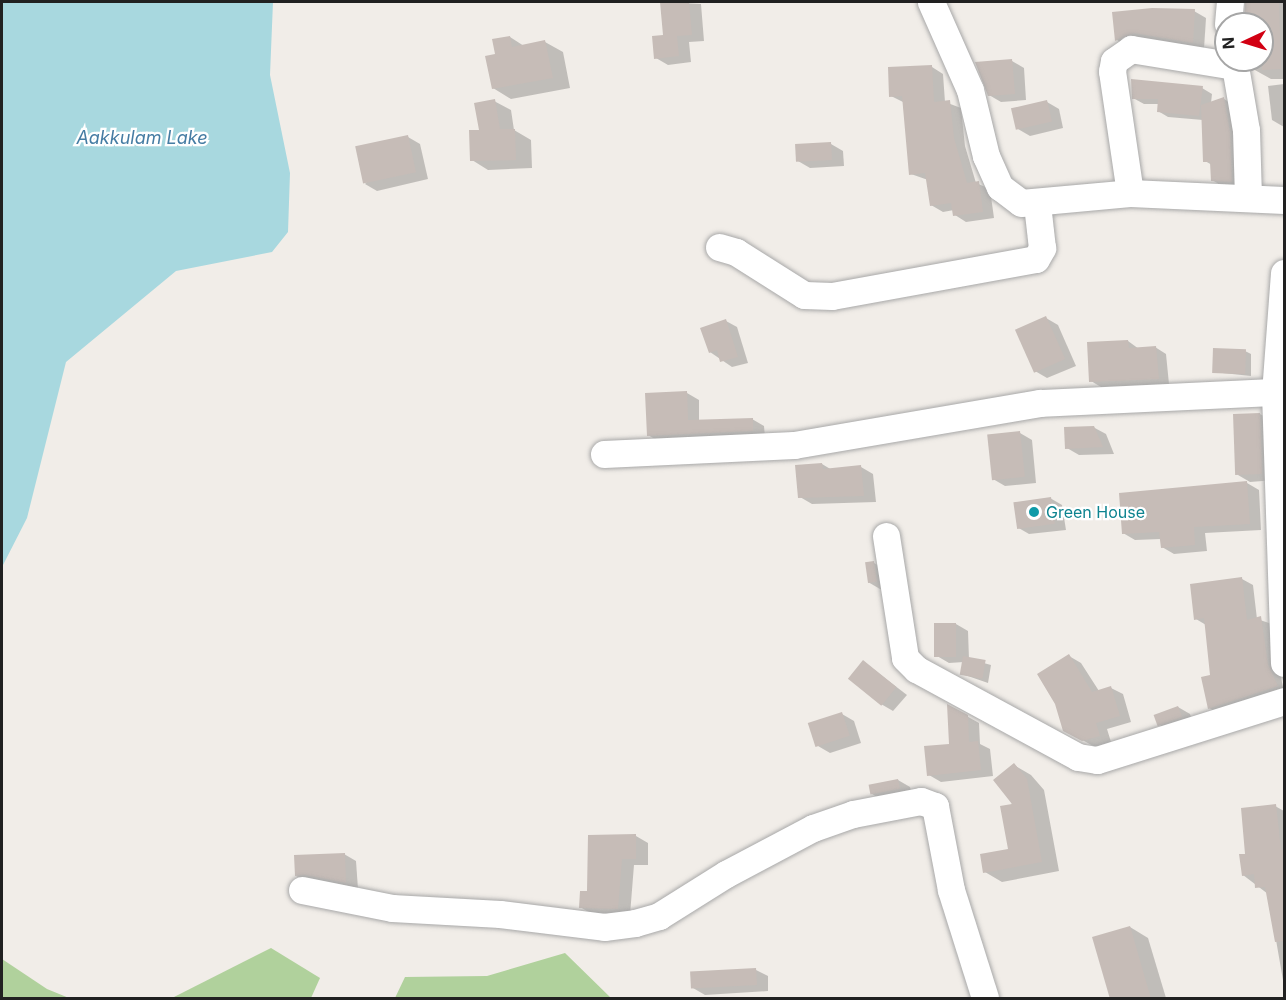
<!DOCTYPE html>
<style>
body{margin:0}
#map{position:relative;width:1286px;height:1000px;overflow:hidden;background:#f1ede8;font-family:Inter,sans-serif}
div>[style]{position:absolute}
.forest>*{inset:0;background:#b0d19c}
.water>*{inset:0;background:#a8d8df}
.shadow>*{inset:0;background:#0003}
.building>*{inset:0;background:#c6bcb7;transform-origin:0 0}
.roads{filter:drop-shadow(0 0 2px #a8a8a8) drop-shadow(0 0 2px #a8a8a8)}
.minor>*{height:27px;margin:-13.5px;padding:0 13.5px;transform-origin:13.5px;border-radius:13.5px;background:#fff}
.dots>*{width:16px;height:16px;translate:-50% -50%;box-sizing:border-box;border:3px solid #fff;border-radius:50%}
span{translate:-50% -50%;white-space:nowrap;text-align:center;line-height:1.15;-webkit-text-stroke:4.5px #fff;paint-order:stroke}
.culture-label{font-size:16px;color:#0d838f}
.left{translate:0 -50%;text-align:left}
.water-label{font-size:18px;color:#457ca3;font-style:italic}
.frame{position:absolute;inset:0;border:3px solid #212121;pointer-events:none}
.north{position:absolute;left:1214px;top:12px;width:60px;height:60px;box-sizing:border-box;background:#fff;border:2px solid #a6a6a6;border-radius:50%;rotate:266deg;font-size:16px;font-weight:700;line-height:24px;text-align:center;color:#212121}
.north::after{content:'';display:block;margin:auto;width:21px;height:27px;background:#d20013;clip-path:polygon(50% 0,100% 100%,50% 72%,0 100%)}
</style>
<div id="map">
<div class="forest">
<div style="clip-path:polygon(271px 948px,320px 978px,311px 998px,172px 998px)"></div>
<div style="clip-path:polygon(565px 953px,611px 998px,395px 998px,405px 977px,487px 976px)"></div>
<div style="clip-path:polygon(2px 959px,47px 989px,69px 998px,2px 998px)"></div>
</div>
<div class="water">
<div style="clip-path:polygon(2px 2px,273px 2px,270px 75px,290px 173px,288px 232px,272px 252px,176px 271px,66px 362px,27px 518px,2px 567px)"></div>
</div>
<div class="shadow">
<div style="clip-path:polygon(662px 2px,701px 4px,704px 41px,689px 42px,691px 62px,668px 65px,656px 58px,665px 37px)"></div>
<div style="clip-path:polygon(1246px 2px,1284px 3px,1284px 79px,1271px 79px,1253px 69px,1251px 60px,1262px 60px,1262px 24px,1245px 24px)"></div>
<div style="clip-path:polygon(1194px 11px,1206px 18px,1204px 49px,1128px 47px,1117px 40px,1114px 13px)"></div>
<div style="clip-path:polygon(510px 37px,524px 46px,545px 42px,563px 52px,570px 88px,511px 99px,493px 88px,497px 55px)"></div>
<div style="clip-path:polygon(1012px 61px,1024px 68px,1026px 100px,1001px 102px,989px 95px)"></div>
<div style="clip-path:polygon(932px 67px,943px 74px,945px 102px,961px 108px,965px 146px,976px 183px,990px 189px,994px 218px,966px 222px,955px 215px,954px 210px,943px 212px,931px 205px,928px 180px,911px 174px,903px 102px,891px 96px)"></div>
<div style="clip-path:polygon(1284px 84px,1284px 127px,1272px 120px,1268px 86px)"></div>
<div style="clip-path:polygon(1202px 88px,1212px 94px,1211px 103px,1224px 99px,1236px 106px,1243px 188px,1224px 187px,1212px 180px,1212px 165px,1205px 161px,1203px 120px,1168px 117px,1158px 111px,1159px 104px,1144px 104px,1133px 98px)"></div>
<div style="clip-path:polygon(494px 101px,511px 110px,514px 130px,531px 140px,532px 168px,488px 170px,472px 160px)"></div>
<div style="clip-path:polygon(1047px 102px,1059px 109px,1063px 128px,1030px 136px,1018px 129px)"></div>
<div style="clip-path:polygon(408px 137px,420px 144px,428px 179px,377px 191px,365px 184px)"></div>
<div style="clip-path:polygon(831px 144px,843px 151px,844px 166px,810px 168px,798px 161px)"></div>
<div style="clip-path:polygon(1046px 318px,1058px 325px,1076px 366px,1047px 378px,1035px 371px)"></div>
<div style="clip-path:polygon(726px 321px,737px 327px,748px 363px,732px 367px,710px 352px)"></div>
<div style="clip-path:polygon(1128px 341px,1139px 349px,1155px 347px,1166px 354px,1169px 384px,1101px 387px,1091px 381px,1089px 343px)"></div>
<div style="clip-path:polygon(1245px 351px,1251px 354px,1251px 376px,1213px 372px)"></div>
<div style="clip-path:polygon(687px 393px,699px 400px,699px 421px,752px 419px,764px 426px,765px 437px,660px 442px,648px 435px)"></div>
<div style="clip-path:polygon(1260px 414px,1272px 421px,1274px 480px,1250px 482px,1238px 475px)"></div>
<div style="clip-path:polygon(1093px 427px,1106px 434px,1114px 454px,1079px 455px,1067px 448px)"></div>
<div style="clip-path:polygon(1020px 433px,1032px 440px,1036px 483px,1005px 486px,993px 479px)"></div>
<div style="clip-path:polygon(822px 464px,832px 470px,861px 467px,873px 474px,876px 502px,812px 504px,800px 497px)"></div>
<div style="clip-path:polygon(1247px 483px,1259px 490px,1261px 530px,1205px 533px,1207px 551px,1174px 554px,1162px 547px,1161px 539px,1135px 540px,1123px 533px)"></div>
<div style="clip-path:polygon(1050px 498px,1062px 505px,1066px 530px,1029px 534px,1017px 527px)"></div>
<div style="clip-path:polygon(874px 563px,886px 570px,889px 588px,880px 589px,868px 582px)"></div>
<div style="clip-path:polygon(1242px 579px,1253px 585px,1257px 619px,1272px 624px,1284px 694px,1220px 714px,1209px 708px,1212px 676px,1206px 625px,1196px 619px)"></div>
<div style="clip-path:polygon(956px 624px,968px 631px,969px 659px,991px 665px,988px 683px,962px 674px,964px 662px,949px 663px,937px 656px)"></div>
<div style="clip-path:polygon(1069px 656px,1081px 663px,1099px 691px,1111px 688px,1123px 694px,1131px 722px,1107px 729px,1111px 742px,1095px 747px,1064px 730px)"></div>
<div style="clip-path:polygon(864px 662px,907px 695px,893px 711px,881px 704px)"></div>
<div style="clip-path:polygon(949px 706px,979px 723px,980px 744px,990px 749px,993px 776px,941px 782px,929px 775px,950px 745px)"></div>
<div style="clip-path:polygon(1178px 707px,1190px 714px,1193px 723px,1170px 731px,1158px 724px)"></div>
<div style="clip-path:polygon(842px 714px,854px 721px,861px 743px,830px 753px,818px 746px)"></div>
<div style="clip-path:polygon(1014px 765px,1031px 775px,1044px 790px,1059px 871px,1002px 882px,985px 872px,1009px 850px)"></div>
<div style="clip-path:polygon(898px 780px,910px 787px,912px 795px,884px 801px,872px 794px)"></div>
<div style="clip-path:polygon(1275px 806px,1284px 811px,1284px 986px,1268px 894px,1243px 875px,1247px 855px)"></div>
<div style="clip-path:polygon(636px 836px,648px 843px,648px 865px,634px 865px,630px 915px,592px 914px,580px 907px)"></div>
<div style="clip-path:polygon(344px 854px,356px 861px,358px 889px,308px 882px,296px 876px)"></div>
<div style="clip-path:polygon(1130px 927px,1148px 938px,1166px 998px,1112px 998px)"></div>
<div style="clip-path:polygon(756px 970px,768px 976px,768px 991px,705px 995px,693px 988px)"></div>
</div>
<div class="building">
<div style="clip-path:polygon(660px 2px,689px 2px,692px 35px,677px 36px,679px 56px,654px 59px,652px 36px,663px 35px)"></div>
<div style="clip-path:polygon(1245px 2px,1279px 2px,1281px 69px,1262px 70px,1262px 24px,1244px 24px)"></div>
<div style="clip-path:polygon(1152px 8px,1195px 9px,1193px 43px,1134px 33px,1115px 41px,1112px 12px)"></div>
<div style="clip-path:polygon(510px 36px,512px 47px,545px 40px,553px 78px,492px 89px,485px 56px,495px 54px,492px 39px)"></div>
<div style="clip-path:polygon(1012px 59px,1015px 94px,988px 96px,975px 62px)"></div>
<div style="clip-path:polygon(932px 65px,934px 102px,950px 100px,954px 138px,967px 183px,979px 181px,983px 212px,953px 216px,951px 203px,930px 206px,925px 173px,909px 175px,902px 96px,889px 97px,888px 67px)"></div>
<div style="clip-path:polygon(1131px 79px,1203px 86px,1199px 116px,1157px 112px,1158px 99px,1132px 99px)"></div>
<div style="clip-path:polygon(1224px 97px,1230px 132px,1232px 182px,1211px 181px,1210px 162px,1203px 162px,1201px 105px)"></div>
<div style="clip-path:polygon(495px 99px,500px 129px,515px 129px,516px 160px,470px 161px,469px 130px,479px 130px,474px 103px)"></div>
<div style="left:1047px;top:100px;width:22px;height:37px;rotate:77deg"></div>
<div style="left:408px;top:135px;width:38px;height:54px;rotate:78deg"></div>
<div style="left:831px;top:142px;width:18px;height:36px;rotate:87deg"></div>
<div style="left:1046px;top:316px;width:47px;height:34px;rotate:66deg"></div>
<div style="clip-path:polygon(726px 319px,738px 357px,720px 362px,717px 350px,709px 353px,700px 328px)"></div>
<div style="clip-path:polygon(1128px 340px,1129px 348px,1156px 346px,1159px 379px,1089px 382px,1087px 342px)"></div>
<div style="left:1213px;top:348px;width:33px;height:25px;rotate:2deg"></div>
<div style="clip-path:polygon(687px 391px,688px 420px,753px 418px,753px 431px,647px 436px,645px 393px)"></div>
<div style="left:1260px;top:413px;width:61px;height:27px;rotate:88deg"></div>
<div style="clip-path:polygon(1094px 426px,1103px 447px,1065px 449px,1064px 427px)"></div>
<div style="left:1020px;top:431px;width:46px;height:33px;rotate:84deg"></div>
<div style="clip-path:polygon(822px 463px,823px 469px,861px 465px,864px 496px,798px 498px,795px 465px)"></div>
<div style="clip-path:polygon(1247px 481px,1250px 524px,1194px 527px,1195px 545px,1161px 548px,1159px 532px,1122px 534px,1119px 493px)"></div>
<div style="left:1051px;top:497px;width:27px;height:38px;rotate:82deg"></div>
<div style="left:874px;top:561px;width:21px;height:9px;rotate:82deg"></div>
<div style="clip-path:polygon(1242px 577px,1247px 620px,1261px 616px,1268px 664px,1278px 686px,1208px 709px,1201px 677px,1210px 675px,1204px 618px,1194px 620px,1190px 584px)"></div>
<div style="left:934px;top:623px;width:22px;height:34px"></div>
<div style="clip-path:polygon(1069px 654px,1092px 692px,1111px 686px,1120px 716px,1096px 723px,1100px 736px,1082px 741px,1063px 731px,1055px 704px,1037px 674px)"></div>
<div style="left:963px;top:656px;width:23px;height:19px;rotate:10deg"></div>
<div style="left:863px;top:660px;width:43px;height:24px;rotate:39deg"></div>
<div style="clip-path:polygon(947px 704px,968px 715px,969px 742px,978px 741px,981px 770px,927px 776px,924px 746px,949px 744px)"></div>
<div style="left:1178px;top:706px;width:12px;height:26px;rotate:70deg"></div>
<div style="left:842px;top:712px;width:25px;height:36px;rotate:72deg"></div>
<div style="clip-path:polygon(1014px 763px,1027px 779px,1042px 862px,983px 873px,980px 854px,1008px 849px,1000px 806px,1012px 804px,993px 780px)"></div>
<div style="left:898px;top:779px;width:10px;height:30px;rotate:79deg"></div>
<div style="clip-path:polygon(1276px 804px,1281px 850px,1284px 849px,1284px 941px,1275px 942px,1265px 887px,1255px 888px,1254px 874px,1242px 876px,1239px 854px,1245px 854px,1241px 808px)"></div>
<div style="clip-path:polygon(636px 834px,636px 859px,622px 859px,618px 909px,579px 908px,580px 891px,587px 891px,588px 835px)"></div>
<div style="clip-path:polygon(345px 853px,346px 883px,305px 875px,295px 876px,294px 855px)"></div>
<div style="clip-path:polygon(1130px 926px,1151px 999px,1110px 999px,1092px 937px)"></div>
<div style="left:756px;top:968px;width:17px;height:66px;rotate:87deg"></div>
</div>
<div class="roads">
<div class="minor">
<div style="left:931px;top:2px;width:96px;rotate:66.1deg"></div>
<div style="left:970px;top:90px;width:68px;rotate:76.4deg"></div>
<div style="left:986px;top:156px;width:34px;rotate:66deg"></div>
<div style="left:1000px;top:187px;width:26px;rotate:37deg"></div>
<div style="left:1021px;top:203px;width:109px;rotate:-5.2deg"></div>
<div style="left:1130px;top:193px;width:154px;rotate:2.6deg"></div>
<div style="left:1228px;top:24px;width:22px;rotate:-85deg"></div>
<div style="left:1234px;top:60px;width:71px;rotate:80.3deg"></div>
<div style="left:1246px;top:130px;width:67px;rotate:88.3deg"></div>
<div style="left:1130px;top:193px;width:123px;rotate:-98.4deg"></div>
<div style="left:1112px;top:71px;width:10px;rotate:-79deg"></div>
<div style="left:1114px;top:61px;width:21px;rotate:-35deg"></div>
<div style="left:1131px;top:49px;width:105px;rotate:9.3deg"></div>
<div style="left:719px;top:247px;width:18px;rotate:16deg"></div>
<div style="left:736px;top:252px;width:80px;rotate:32.3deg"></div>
<div style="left:804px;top:295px;width:28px;rotate:2deg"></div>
<div style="left:832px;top:296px;width:207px;rotate:-10.3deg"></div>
<div style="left:1036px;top:259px;width:13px;rotate:-61deg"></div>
<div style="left:1042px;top:248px;width:44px;rotate:-96.5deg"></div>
<div style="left:1284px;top:273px;width:119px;rotate:94.3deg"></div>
<div style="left:1275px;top:392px;width:271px;rotate:88.1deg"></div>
<div style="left:604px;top:454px;width:190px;rotate:-2.7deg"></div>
<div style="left:794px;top:445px;width:250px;rotate:-9.7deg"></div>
<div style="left:1040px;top:403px;width:235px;rotate:-2.7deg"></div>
<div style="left:886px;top:536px;width:123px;rotate:81.1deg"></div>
<div style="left:905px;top:658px;width:16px;rotate:45deg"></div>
<div style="left:916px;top:669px;width:184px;rotate:28.5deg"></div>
<div style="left:1078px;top:757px;width:19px;rotate:9deg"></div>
<div style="left:1097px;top:760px;width:196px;rotate:-17.5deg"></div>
<div style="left:302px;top:890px;width:92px;rotate:11.3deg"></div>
<div style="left:392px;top:908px;width:108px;rotate:3.2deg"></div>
<div style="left:500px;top:914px;width:105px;rotate:7.1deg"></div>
<div style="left:604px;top:927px;width:31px;rotate:-7deg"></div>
<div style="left:635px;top:923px;width:25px;rotate:-16deg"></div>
<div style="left:659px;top:916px;width:79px;rotate:-32.1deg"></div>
<div style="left:726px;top:874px;width:98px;rotate:-27.9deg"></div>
<div style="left:813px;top:828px;width:42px;rotate:-19.3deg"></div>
<div style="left:853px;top:814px;width:69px;rotate:-10.8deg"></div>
<div style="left:921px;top:801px;width:15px;rotate:20deg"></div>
<div style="left:935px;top:806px;width:86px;rotate:79.2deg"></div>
<div style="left:951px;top:890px;width:113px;rotate:72.5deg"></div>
</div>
</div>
<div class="dots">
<div style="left:1034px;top:512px;background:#0f9aa8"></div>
</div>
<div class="culture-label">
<span class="left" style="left:1046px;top:512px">Green House</span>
</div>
<div class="water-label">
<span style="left:142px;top:138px">Aakkulam Lake</span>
</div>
<div class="frame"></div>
<div class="north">N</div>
</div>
